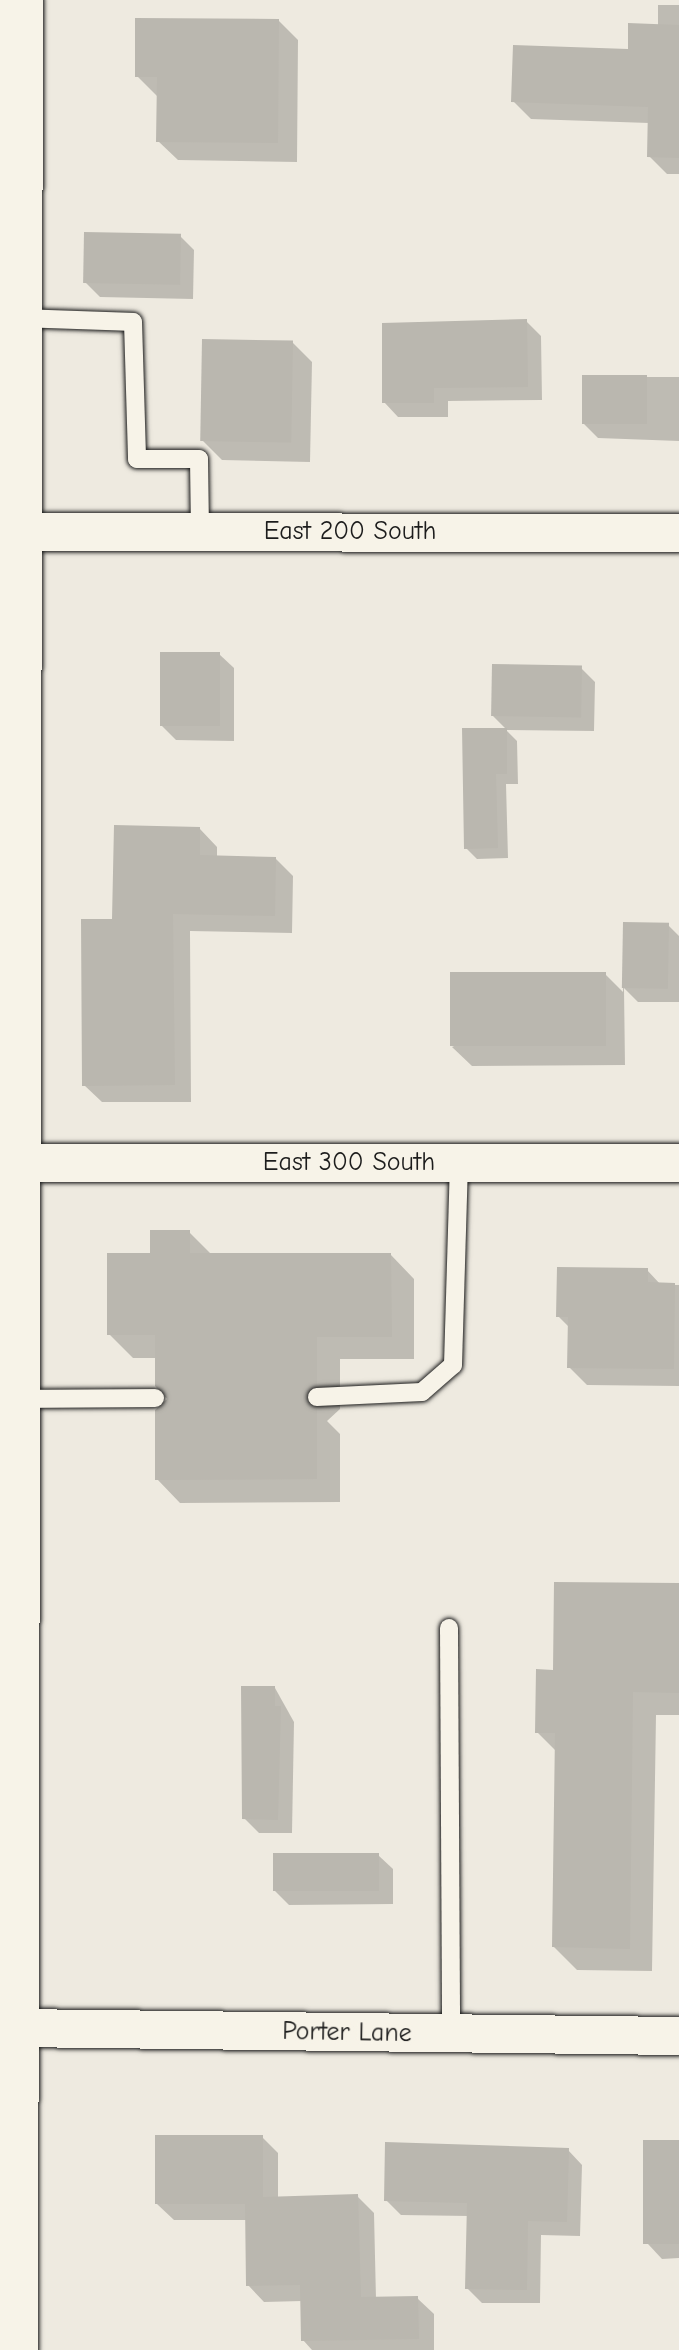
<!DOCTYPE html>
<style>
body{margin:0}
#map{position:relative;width:679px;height:2350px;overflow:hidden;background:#eeeae0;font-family:"Comic Neue",sans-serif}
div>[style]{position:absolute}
.shadow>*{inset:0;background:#0003}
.building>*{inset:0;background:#bab7af;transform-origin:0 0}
.roads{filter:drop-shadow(0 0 2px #1c1c1c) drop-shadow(0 0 2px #1c1c1c)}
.service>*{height:18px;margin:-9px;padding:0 9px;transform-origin:9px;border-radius:9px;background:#f7f3e8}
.minor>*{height:38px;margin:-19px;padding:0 19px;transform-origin:19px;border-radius:19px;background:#f7f3e8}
.secondary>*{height:44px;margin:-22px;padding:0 22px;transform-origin:22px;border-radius:22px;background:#f7f3e8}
span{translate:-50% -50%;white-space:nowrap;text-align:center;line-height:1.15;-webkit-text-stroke:7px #f7f3e8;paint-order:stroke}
.street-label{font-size:26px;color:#1c1c1c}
</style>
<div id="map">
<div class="shadow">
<div style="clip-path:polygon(658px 5px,679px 5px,679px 174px,667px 174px,649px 156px,649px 123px,531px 119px,513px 101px,630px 51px,658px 26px)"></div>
<div style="clip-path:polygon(279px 21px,298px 40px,297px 162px,178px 160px,158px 141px,157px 96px,137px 76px)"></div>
<div style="clip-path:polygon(180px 236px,194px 250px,193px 299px,100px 297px,85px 282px)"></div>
<div style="clip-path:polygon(526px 321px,541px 336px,542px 400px,448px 401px,448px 417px,398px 417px,384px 402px)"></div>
<div style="clip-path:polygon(292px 342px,312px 362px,310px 462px,222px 460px,202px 440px)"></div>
<div style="clip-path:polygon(584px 377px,679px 377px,679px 441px,598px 438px,583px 423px)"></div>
<div style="clip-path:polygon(219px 654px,234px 668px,234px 741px,176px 740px,162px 726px)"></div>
<div style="clip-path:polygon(494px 666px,581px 668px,595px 682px,594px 731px,506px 730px,517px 741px,518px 784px,506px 784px,508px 858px,477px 859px,466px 848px,464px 730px,507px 730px,493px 716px)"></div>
<div style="clip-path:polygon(200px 829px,217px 847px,217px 858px,276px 859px,293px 876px,292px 933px,190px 931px,191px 1102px,102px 1102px,84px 1085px,114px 921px)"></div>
<div style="clip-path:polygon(625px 924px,668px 925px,679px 936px,679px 1002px,638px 1002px,624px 988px,625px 1065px,472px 1066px,452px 1047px,605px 974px,623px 992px)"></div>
<div style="clip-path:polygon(189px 1232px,212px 1255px,391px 1255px,414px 1279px,414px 1359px,340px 1359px,340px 1409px,327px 1421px,340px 1434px,340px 1502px,180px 1503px,157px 1479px,169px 1398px,157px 1358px,133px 1358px,109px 1334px,152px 1255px)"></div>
<div style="clip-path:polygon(647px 1270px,661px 1285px,679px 1285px,679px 1386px,587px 1385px,569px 1367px,569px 1327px,558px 1316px)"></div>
<div style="clip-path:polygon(679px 1585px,679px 1715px,656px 1715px,652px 1971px,577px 1970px,554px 1947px,557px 1752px,537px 1732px,555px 1672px)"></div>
<div style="clip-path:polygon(275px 1688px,294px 1722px,292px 1833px,259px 1833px,244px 1818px)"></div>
<div style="clip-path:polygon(378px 1855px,393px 1869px,393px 1904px,289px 1905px,275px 1891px)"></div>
<div style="clip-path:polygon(262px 2137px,278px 2153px,278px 2198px,357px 2196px,374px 2213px,376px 2299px,417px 2298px,434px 2314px,434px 2350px,312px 2350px,303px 2340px,302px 2301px,264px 2302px,248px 2285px,247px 2220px,174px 2220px,157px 2204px)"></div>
<div style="clip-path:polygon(679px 2143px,679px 2258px,662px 2259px,648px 2244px)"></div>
<div style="clip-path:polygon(568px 2150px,582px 2165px,580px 2236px,541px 2235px,540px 2303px,482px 2303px,467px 2288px,469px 2216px,401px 2215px,386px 2200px)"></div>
</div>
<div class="building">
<div style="clip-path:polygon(135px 18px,279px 19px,278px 143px,156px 142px,157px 77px,135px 77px)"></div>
<div style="clip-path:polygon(628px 23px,679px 25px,679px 158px,647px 157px,648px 107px,511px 102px,513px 45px,628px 49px)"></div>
<div style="left:84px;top:232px;width:97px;height:51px;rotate:1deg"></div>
<div style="clip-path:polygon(527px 319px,528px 387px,434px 388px,434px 403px,382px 403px,382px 323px)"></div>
<div style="left:202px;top:339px;width:91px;height:102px;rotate:1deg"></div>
<div style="left:582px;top:375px;width:65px;height:49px"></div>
<div style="left:160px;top:652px;width:60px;height:74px"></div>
<div style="left:492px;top:664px;width:90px;height:52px;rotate:1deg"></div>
<div style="clip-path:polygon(462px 728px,507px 728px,507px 774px,496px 774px,498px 848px,464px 849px)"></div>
<div style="clip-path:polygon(114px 825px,200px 827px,200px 855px,276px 857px,275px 916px,173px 914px,175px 1085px,82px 1086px,81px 919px,112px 919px)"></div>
<div style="left:623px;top:922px;width:46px;height:66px;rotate:1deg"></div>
<div style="left:606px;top:972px;width:74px;height:156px;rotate:90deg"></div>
<div style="clip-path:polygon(150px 1230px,190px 1230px,190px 1253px,391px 1253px,392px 1337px,317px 1337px,317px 1385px,305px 1397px,317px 1409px,317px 1479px,155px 1480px,155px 1410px,167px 1399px,155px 1386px,155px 1335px,107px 1335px,107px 1253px,150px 1253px)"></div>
<div style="clip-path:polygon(557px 1267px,648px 1268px,648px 1282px,675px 1283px,674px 1369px,567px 1368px,568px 1317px,556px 1317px)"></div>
<div style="clip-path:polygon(554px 1582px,679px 1583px,679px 1693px,633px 1692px,630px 1949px,552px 1947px,555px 1733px,535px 1733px,536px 1669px,553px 1670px)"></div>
<div style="clip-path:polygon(241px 1686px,275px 1686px,275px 1706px,281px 1706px,278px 1820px,242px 1819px)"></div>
<div style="left:273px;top:1853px;width:106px;height:38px"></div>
<div style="clip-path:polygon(155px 2135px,263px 2135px,263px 2197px,358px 2194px,361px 2297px,418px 2296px,419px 2339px,301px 2341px,300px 2285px,246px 2286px,245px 2204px,155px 2204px)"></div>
<div style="left:679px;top:2140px;width:104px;height:36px;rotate:90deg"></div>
<div style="clip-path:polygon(385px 2142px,569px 2148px,567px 2222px,528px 2221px,527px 2290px,465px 2289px,467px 2203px,384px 2201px)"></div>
</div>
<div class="roads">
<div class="service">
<div style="left:21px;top:318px;width:112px;rotate:2deg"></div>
<div style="left:133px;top:322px;width:137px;rotate:88.3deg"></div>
<div style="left:137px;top:459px;width:62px"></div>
<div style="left:199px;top:459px;width:73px;rotate:89.2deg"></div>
<div style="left:317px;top:1397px;width:105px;rotate:-2.7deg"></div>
<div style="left:422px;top:1392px;width:41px;rotate:-41.1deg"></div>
<div style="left:453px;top:1365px;width:202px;rotate:-88.3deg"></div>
<div style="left:18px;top:1399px;width:137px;rotate:-0.4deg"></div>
<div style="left:449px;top:1628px;width:406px;rotate:89.7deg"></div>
</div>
<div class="minor">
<div style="left:20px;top:532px;width:659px;rotate:0.09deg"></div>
<div style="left:19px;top:1163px;width:660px"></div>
<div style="left:15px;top:2028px;width:664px;rotate:0.69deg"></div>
</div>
<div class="secondary">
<div style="left:16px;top:2350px;width:2350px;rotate:-89.88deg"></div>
</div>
</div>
<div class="street-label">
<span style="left:350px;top:532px">East 200 South</span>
<span style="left:349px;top:1163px">East 300 South</span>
<span style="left:347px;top:2033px;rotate:1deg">Porter Lane</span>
</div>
</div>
